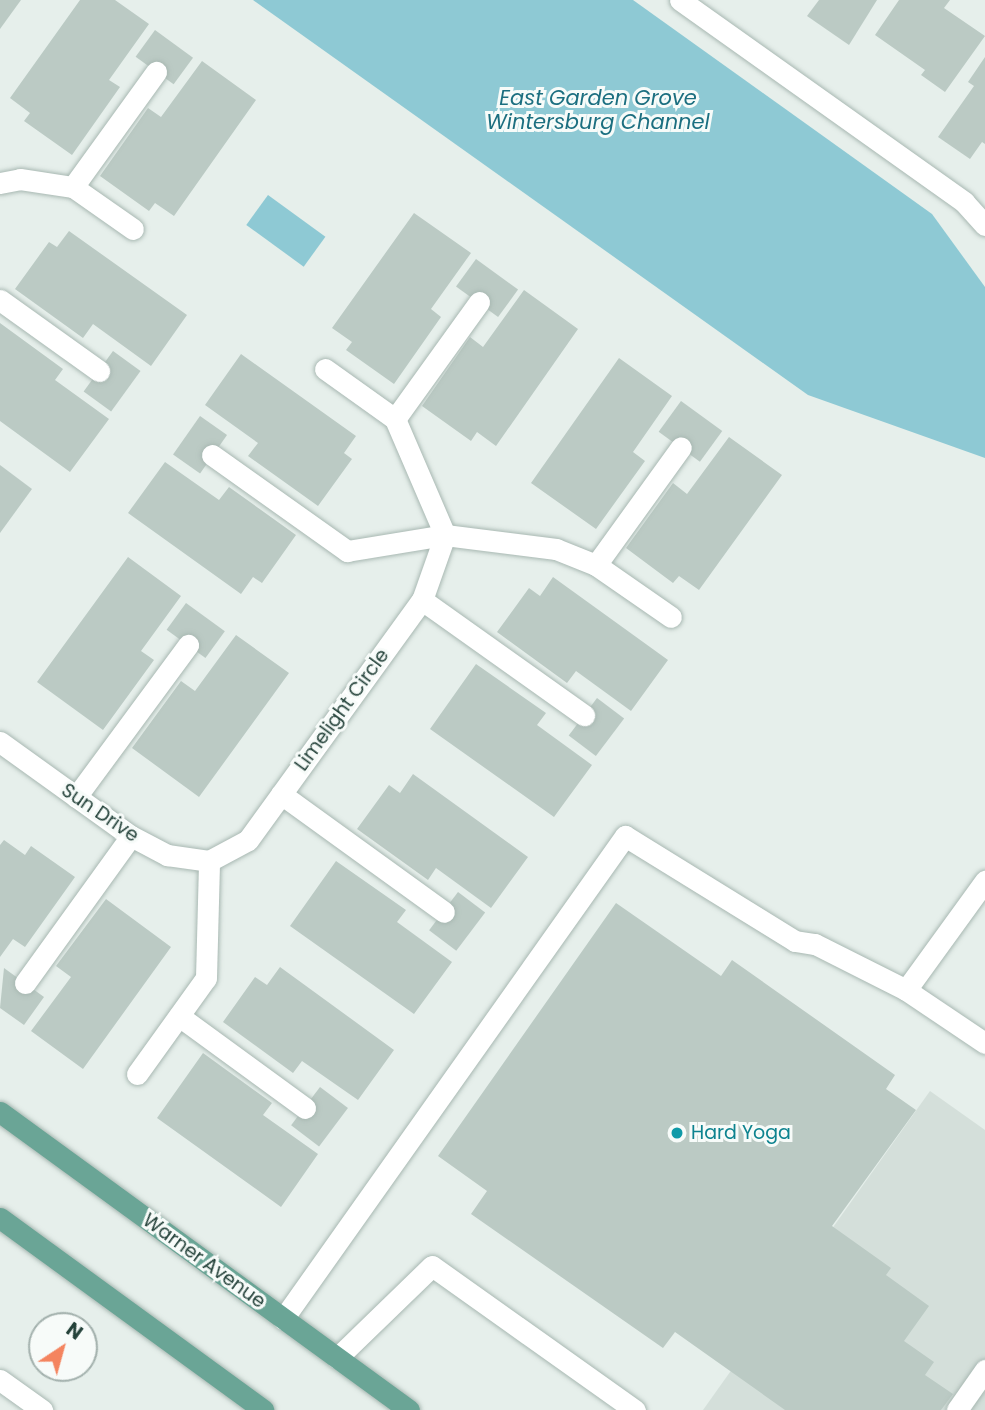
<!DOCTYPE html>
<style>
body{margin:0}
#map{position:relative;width:985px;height:1410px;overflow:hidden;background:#e6efeb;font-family:Poppins,sans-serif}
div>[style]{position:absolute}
.built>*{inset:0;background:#d4dfda}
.water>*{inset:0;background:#8ec9d4;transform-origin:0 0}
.building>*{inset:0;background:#bbcac4;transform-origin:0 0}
.roads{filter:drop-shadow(0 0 2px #a8b8b2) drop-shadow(0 0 2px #a8b8b2)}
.minor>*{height:21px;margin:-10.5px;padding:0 10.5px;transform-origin:10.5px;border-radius:10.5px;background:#fff}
.major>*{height:21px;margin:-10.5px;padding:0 10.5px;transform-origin:10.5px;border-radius:10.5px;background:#6aa596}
.dots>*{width:19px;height:19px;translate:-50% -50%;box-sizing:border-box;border:4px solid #f7fbf9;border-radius:50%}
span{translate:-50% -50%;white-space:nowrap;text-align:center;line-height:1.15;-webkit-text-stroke:6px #f7fbf9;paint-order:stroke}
.street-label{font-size:19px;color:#24423a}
.culture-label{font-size:19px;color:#0d838f}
.left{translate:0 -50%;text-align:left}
.water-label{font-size:21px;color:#1c6f80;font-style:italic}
.north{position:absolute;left:28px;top:1312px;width:70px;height:70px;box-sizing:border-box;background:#f7fbf9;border:2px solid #a3b1ad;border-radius:50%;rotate:36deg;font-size:19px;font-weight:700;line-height:28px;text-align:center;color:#24423a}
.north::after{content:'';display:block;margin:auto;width:24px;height:32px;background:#f4845f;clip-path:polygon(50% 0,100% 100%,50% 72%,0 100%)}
</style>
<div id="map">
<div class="built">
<div style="clip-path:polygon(930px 1091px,985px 1130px,985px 1410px,703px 1410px)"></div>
</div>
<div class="water">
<div style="clip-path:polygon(253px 0,633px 0,932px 214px,985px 287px,985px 458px,808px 395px)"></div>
<div style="left:268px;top:195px;width:71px;height:37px;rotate:36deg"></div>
</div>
<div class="building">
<div style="clip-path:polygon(0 0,21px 0,0 29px)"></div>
<div style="clip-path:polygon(80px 0,115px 0,149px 24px,109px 80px,120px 87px,72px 155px,24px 121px,30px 113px,10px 98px)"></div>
<div style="clip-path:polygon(819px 0,877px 0,849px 45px,807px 16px)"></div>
<div style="clip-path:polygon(899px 0,950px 0,944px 8px,985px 36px,945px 92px,921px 75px,925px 70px,875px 35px)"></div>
<div style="left:155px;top:30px;width:47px;height:33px;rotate:36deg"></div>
<div style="clip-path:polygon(985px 57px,985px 144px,982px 142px,970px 159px,938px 137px,974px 86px,968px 82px)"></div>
<div style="clip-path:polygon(202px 61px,256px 100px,174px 216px,155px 203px,149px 211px,100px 176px,148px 108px,161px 117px)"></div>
<div style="clip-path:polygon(414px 213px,471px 253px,431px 309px,441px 317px,394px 384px,346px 350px,352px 342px,332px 328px)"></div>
<div style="clip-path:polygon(69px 231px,187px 315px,151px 366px,93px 324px,83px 338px,15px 289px,49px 242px,57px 247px)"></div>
<div style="left:476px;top:259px;width:52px;height:34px;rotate:36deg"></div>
<div style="clip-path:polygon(524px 290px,578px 329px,496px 446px,477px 432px,471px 441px,422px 406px,470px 337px,483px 347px)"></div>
<div style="clip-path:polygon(0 323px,63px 369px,55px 380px,109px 419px,70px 472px,0 421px)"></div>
<div style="left:113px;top:351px;width:34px;height:50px;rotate:36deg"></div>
<div style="clip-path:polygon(241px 354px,356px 436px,344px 453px,352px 459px,318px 506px,248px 456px,258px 443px,205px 405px)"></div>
<div style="clip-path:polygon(619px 358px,672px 396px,633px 452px,645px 461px,596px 529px,531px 483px)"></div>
<div style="left:681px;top:401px;width:51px;height:38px;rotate:36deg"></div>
<div style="left:200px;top:416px;width:33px;height:47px;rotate:35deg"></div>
<div style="clip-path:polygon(729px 437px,782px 475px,699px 590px,679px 576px,673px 583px,626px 548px,673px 483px,687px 494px)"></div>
<div style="clip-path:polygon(165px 462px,219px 500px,229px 487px,296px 535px,262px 583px,253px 577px,241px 594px,128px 513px)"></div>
<div style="clip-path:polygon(0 465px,32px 489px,0 533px)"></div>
<div style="clip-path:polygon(128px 557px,181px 596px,141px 651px,154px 660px,103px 730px,37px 682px)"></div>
<div style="clip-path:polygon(553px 577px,668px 660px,631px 711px,576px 671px,567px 683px,497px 632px,529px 588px,540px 596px)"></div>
<div style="left:186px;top:603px;width:48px;height:33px;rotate:36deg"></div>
<div style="clip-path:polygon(236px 635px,289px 673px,199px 797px,132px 748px,181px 681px,195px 691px)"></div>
<div style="clip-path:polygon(476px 664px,546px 713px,537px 725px,592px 765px,554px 817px,430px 729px)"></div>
<div style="left:597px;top:698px;width:34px;height:47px;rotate:37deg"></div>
<div style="clip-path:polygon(413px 774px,528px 857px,491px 908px,436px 868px,428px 880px,357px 829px,389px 785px,400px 793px)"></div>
<div style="clip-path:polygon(4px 840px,25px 855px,31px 846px,75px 877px,25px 947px,13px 939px,0 957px,0 845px)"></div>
<div style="clip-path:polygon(336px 861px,406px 910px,397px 922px,452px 962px,414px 1014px,290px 926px)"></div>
<div style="left:458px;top:892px;width:34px;height:48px;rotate:37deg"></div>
<div style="clip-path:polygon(106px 899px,171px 947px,83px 1069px,31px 1031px,71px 977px,56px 966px)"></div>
<div style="clip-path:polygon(616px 903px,721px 976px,732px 960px,895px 1075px,886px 1089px,916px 1110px,832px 1226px,891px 1268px,886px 1275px,929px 1306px,904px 1341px,934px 1362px,925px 1375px,953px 1394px,941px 1410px,785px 1410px,675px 1332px,663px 1348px,471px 1214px,487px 1191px,438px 1156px)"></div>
<div style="clip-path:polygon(280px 967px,394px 1050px,358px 1100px,302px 1061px,293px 1073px,223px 1022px,255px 977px,267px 985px)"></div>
<div style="clip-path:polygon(4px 968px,44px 997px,24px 1025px,0 1008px)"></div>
<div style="clip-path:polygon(203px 1053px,272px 1103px,263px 1115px,318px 1154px,281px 1207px,157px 1118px)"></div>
<div style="left:320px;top:1087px;width:35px;height:48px;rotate:37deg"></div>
</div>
<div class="roads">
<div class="minor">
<div style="left:680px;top:0;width:349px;rotate:35.4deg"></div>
<div style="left:964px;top:202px;width:31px;rotate:48deg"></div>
<div style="left:0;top:183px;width:20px;rotate:-11deg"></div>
<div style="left:20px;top:179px;width:54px;rotate:8.6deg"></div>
<div style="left:73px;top:187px;width:73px;rotate:35deg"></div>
<div style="left:73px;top:187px;width:142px;rotate:-54.2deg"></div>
<div style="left:0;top:300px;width:122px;rotate:35.6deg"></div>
<div style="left:325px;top:369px;width:86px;rotate:35.5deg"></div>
<div style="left:395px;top:419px;width:126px;rotate:66.7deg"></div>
<div style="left:395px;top:419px;width:144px;rotate:-54.3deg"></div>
<div style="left:212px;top:455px;width:166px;rotate:35.4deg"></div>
<div style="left:347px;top:551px;width:99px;rotate:-9.3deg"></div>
<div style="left:445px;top:535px;width:112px;rotate:7.2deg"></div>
<div style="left:556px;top:549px;width:43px;rotate:21.8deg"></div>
<div style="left:596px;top:565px;width:91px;rotate:34.7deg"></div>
<div style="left:596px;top:565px;width:145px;rotate:-54.2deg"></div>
<div style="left:422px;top:600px;width:199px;rotate:35.4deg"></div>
<div style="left:0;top:742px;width:161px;rotate:35.7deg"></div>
<div style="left:131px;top:836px;width:41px;rotate:27.8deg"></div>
<div style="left:167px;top:855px;width:42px;rotate:8.1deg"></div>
<div style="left:281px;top:794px;width:201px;rotate:35.9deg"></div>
<div style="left:76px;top:797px;width:189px;rotate:-53.6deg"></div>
<div style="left:209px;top:861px;width:44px;rotate:-28.3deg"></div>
<div style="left:248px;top:840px;width:296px;rotate:-54.1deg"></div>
<div style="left:422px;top:600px;width:69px;rotate:-70.5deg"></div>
<div style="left:25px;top:983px;width:181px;rotate:-54.2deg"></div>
<div style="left:906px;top:990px;width:95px;rotate:33.9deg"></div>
<div style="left:179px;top:1016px;width:156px;rotate:36.1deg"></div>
<div style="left:137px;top:1074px;width:118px;rotate:-54.3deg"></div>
<div style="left:206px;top:978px;width:117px;rotate:-88.5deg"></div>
<div style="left:283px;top:1319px;width:592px;rotate:-54.7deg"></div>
<div style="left:625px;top:836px;width:200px;rotate:31.7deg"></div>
<div style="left:795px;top:941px;width:20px;rotate:9deg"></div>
<div style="left:815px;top:944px;width:102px;rotate:26.8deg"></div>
<div style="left:906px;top:990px;width:135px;rotate:-54.1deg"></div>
<div style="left:337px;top:1358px;width:132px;rotate:-44.1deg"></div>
<div style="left:432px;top:1266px;width:249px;rotate:35.4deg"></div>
<div style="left:0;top:1380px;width:52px;rotate:35.5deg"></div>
<div style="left:957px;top:1410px;width:49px;rotate:-55deg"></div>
</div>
<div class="major">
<div style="left:0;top:1112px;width:506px;rotate:36.08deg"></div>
<div style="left:0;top:1218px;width:326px;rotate:36.1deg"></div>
</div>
</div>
<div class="dots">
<div style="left:677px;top:1133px;background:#0f9aa8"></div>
</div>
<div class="street-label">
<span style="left:342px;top:710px;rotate:-54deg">Limelight Circle</span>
<span style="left:100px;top:813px;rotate:34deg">Sun Drive</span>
<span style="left:204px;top:1261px;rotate:36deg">Warner Avenue</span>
</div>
<div class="culture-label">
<span class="left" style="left:691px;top:1133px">Hard Yoga</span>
</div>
<div class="water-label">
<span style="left:598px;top:110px">East Garden Grove<br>Wintersburg Channel</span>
</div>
<div class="north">N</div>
</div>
